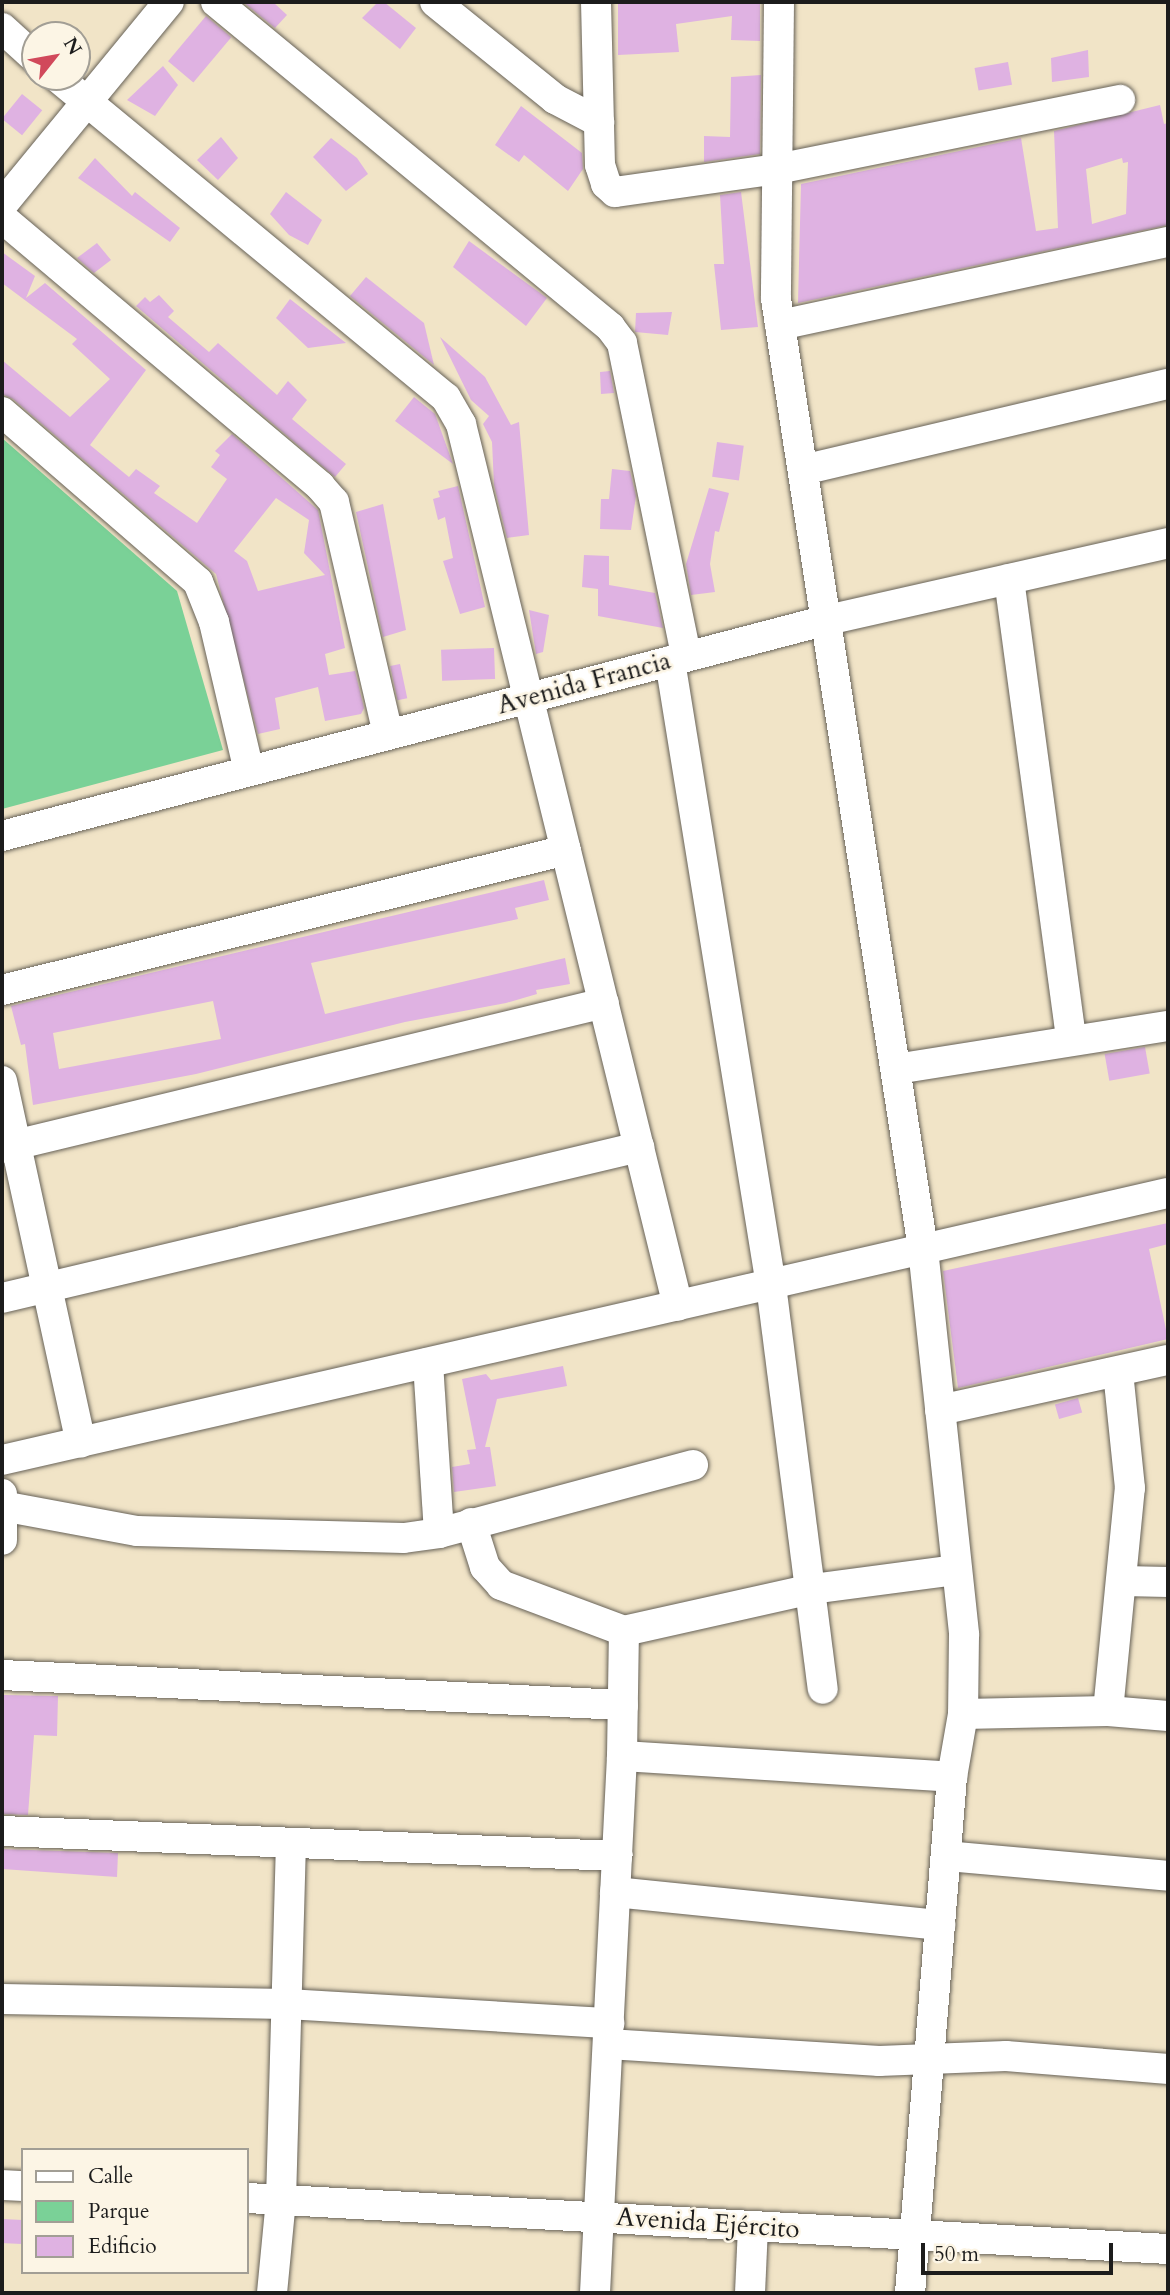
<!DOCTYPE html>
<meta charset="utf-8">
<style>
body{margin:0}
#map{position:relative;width:1170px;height:2295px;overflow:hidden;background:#f1e4c7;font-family:Cardo,serif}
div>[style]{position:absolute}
.green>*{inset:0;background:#7ad197}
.building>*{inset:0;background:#dfb2e2;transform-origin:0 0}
.roads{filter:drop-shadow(0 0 2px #676258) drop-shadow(0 0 2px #676258)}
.minor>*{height:30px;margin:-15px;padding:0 15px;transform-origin:15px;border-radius:15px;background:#fff}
span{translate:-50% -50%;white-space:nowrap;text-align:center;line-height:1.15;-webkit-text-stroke:5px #fcf5e5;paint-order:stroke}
.street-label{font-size:26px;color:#1c1c1c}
.frame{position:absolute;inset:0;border:4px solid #1c1c1c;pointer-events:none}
.legend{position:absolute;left:21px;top:2148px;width:228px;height:126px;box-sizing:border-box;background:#fcf5e5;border:2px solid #a29e95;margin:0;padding:9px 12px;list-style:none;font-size:21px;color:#1c1c1c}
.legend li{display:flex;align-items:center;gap:14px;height:35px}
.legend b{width:35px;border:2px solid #a29e95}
.north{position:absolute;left:21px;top:21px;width:70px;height:70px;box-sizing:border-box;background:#fcf5e5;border:2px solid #a29e95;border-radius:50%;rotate:59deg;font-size:19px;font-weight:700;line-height:28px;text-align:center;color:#1c1c1c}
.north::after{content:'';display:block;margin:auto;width:24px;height:32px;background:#d1495b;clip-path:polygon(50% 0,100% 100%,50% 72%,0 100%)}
.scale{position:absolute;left:921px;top:2243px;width:192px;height:32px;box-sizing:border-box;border:4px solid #1c1c1c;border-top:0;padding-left:9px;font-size:21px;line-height:24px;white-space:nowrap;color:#1c1c1c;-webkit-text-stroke:5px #fcf5e5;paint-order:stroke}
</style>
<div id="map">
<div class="green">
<div style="clip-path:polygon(2px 438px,177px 591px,223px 750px,2px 809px)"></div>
</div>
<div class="building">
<div style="clip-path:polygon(243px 2px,273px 2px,287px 15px,275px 28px)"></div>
<div style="clip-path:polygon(378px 2px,384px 2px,416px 28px,400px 49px,362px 18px)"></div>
<div style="clip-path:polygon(618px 2px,760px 2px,760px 41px,731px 40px,732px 16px,676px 24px,679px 52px,618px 55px)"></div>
<div style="left:206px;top:16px;width:33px;height:59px;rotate:40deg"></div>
<div style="clip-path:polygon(1088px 50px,1089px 77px,1052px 82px,1051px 58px)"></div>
<div style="left:1008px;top:62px;width:23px;height:34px;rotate:80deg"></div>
<div style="clip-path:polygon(163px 66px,178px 85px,155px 116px,127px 100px)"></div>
<div style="clip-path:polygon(761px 75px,760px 154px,704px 162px,704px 136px,730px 137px,731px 77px)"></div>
<div style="left:22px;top:94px;width:26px;height:32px;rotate:39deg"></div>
<div style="clip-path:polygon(evenodd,1160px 105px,1164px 124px,1168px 123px,1168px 225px,798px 303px,801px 184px,1021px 138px,1036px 231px,1058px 228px,1054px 131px,1160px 105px,1122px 158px,1123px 163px,1128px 162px,1126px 214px,1092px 224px,1086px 169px,1122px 158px)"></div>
<div style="clip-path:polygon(521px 106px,582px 153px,583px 169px,568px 191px,524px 155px,519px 162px,495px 145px)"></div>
<div style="clip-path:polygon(221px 137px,238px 158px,218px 180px,197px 160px)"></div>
<div style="clip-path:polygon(331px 138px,357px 158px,368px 174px,346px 191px,313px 157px)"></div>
<div style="clip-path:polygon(95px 158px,132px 196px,135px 192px,180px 228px,170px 242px,78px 178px)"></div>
<div style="clip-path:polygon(286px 192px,322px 220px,308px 245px,289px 235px,270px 214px)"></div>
<div style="clip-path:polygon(741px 192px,758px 327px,721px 330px,714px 264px,724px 264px,720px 195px)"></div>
<div style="clip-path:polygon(469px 241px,547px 298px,526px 326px,453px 267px)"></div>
<div style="clip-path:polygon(97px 243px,111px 260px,94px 273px,77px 258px)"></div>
<div style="clip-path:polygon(evenodd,2px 252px,35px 276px,26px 298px,45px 283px,146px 370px,90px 445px,129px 477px,136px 469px,160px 486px,154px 493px,197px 523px,227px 479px,211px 467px,220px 455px,215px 451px,232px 434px,318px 510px,345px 648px,325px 654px,329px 675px,355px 671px,364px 708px,361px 714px,325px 721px,318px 687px,275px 698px,280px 729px,258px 734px,216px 574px,13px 399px,2px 394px,2px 360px,70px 417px,110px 379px,72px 344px,77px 339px,2px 283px,2px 252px,276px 498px,309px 520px,304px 553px,325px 575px,258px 591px,247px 561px,234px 551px,276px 498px)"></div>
<div style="clip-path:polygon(366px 277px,424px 323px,434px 365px,350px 296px)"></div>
<div style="clip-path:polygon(159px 295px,174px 311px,168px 317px,209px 352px,218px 343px,277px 395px,288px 381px,307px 400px,292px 419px,346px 464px,335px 477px,136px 306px,145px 297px,150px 302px)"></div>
<div style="clip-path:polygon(290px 299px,346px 343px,308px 348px,276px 318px)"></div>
<div style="clip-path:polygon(672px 312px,668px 335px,635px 332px,636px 313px)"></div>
<div style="clip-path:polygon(440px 337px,485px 377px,511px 425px,519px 422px,529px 535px,507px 538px,494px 485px,492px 442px,483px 424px,489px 416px,471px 400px)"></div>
<div style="clip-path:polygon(610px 371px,614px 393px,601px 394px,600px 372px)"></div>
<div style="clip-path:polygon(414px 397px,435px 414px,453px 464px,395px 421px)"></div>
<div style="left:717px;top:442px;width:27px;height:35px;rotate:8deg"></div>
<div style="clip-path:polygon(612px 469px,630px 471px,636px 496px,631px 530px,600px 529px,601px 499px,609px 499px)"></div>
<div style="clip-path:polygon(458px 486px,485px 607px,460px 614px,443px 561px,453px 558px,445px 517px,438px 520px,433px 499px,440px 497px,438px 491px)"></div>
<div style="clip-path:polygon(709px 488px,729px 493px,719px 532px,715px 531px,710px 564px,715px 592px,691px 595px,686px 564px)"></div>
<div style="clip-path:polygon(383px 504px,406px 630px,383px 637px,356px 512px)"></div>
<div style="clip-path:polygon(584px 555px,609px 556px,609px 585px,655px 593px,663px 628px,598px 616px,598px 589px,582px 587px)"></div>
<div style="clip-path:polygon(529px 610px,549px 615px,543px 652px,536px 654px)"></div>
<div style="left:494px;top:648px;width:31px;height:53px;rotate:88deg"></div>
<div style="left:400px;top:664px;width:35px;height:10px;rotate:78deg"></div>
<div style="clip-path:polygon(evenodd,544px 880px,549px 900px,515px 908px,518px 919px,311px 963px,325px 1014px,565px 958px,570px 984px,536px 990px,537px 994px,506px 1003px,405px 1022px,196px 1074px,33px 1105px,25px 1044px,21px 1045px,11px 1006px,544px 880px,213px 1001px,221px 1039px,59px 1069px,53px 1033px,213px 1001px)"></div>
<div style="left:1145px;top:1047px;width:27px;height:41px;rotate:80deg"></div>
<div style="clip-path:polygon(1168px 1223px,1168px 1244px,1149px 1249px,1168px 1339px,958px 1388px,943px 1271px)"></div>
<div style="clip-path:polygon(563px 1366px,567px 1386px,497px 1399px,485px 1447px,490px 1447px,496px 1486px,454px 1492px,452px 1467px,470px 1464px,467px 1450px,476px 1449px,462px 1379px,486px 1374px,491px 1380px)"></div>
<div style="left:1078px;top:1398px;width:15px;height:24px;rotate:74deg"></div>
<div style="clip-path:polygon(4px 1695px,58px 1696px,57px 1736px,34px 1735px,28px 1815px,2px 1814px)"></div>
<div style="clip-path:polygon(2px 1849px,118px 1853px,117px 1877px,2px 1869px)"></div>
<div style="left:2px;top:2219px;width:21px;height:24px;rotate:3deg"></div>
</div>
<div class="roads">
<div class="minor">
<div style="left:216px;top:2px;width:511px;rotate:39.52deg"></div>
<div style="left:610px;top:327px;width:20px;rotate:53deg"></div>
<div style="left:622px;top:343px;width:319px;rotate:78.4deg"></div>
<div style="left:435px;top:2px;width:154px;rotate:38.9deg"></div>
<div style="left:555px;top:99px;width:50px;rotate:27.6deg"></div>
<div style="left:596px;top:2px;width:163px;rotate:88.6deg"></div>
<div style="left:600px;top:165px;width:20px;rotate:72deg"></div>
<div style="left:606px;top:184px;width:12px;rotate:42deg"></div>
<div style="left:615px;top:192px;width:164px;rotate:-8.1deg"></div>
<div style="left:777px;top:169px;width:350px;rotate:-11.4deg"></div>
<div style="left:779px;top:2px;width:297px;rotate:90.6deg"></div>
<div style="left:776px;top:299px;width:961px;rotate:81.2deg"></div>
<div style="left:923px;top:1249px;width:388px;rotate:83.9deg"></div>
<div style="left:964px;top:1635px;width:79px;rotate:90.7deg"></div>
<div style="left:963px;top:1714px;width:64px;rotate:99.9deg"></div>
<div style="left:952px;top:1777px;width:518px;rotate:94.65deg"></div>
<div style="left:2px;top:28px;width:45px;rotate:42.3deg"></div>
<div style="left:57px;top:77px;width:504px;rotate:39.53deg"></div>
<div style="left:446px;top:398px;width:30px;rotate:60deg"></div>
<div style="left:461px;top:424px;width:908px;rotate:76.18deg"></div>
<div style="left:2px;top:205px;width:263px;rotate:-50.6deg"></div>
<div style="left:2px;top:218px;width:416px;rotate:40.1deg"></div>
<div style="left:320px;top:486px;width:21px;rotate:49deg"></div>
<div style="left:334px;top:502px;width:238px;rotate:76.9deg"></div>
<div style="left:780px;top:325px;width:397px;rotate:-12.1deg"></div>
<div style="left:2px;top:412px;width:259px;rotate:40.9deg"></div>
<div style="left:198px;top:582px;width:43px;rotate:68.2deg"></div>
<div style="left:214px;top:622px;width:153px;rotate:76.8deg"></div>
<div style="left:803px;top:470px;width:375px;rotate:-13.3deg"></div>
<div style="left:1009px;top:579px;width:465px;rotate:82.3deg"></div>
<div style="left:670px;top:661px;width:632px;rotate:80.81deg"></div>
<div style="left:771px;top:1285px;width:407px;rotate:82.7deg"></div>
<div style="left:2px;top:836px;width:853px;rotate:-14.67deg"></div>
<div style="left:827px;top:620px;width:350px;rotate:-12.7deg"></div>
<div style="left:2px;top:990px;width:581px;rotate:-13.94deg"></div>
<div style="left:896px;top:1069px;width:275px;rotate:-9deg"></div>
<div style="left:2px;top:1081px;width:370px;rotate:77.7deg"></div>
<div style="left:2px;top:1148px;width:619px;rotate:-13.54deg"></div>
<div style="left:2px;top:1298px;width:655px;rotate:-13.34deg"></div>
<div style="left:428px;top:1363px;width:170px;rotate:86.3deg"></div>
<div style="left:940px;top:1410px;width:233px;rotate:-12.4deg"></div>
<div style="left:2px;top:1460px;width:1196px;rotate:-12.9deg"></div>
<div style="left:2px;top:1494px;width:46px;rotate:90deg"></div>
<div style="left:2px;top:1506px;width:137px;rotate:10.5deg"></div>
<div style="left:137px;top:1531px;width:267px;rotate:1.5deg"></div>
<div style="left:404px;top:1538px;width:35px;rotate:-8deg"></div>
<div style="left:439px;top:1533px;width:263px;rotate:-15deg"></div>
<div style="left:471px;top:1523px;width:46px;rotate:72.3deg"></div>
<div style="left:485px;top:1567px;width:24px;rotate:48deg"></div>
<div style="left:501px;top:1585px;width:131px;rotate:20.5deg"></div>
<div style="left:624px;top:1631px;width:193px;rotate:-12.6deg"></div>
<div style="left:812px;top:1589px;width:146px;rotate:-7.5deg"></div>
<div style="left:1123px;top:1581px;width:45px;rotate:1.3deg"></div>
<div style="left:2px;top:1675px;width:622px;rotate:2.77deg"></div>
<div style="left:1108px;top:1711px;width:224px;rotate:-84.4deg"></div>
<div style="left:1130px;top:1488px;width:117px;rotate:-95.9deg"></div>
<div style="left:963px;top:1714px;width:145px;rotate:-1.2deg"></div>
<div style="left:1108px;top:1711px;width:60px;rotate:4.8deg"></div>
<div style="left:622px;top:1756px;width:331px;rotate:3.6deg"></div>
<div style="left:2px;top:1831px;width:616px;rotate:2.33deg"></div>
<div style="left:946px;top:1856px;width:223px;rotate:5.1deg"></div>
<div style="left:615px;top:1892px;width:327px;rotate:5.8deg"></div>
<div style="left:2px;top:1999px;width:285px;rotate:1deg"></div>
<div style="left:287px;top:2004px;width:323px;rotate:3.4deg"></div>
<div style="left:608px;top:2044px;width:272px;rotate:3.6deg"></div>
<div style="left:879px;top:2061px;width:127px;rotate:-2.3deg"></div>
<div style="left:1006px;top:2056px;width:163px;rotate:4.6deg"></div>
<div style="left:2px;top:2185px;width:21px;rotate:3deg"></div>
<div style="left:247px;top:2198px;width:922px;rotate:3.17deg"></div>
<div style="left:272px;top:2293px;width:93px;rotate:-84.5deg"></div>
<div style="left:281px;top:2200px;width:357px;rotate:-88.4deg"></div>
<div style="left:595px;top:2293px;width:538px;rotate:-87.12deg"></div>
<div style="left:622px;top:1756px;width:125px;rotate:-89.1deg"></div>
<div style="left:750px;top:2293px;width:66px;rotate:-87.4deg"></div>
</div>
</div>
<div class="street-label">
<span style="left:584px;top:683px;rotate:-15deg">Avenida Francia</span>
<span style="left:708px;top:2223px;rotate:4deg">Avenida Ejército</span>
</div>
<div class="frame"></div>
<ul class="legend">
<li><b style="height:9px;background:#fff"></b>Calle</li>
<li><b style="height:19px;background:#7ad197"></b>Parque</li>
<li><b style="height:19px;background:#dfb2e2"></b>Edificio</li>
</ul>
<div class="north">N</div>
<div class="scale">50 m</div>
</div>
